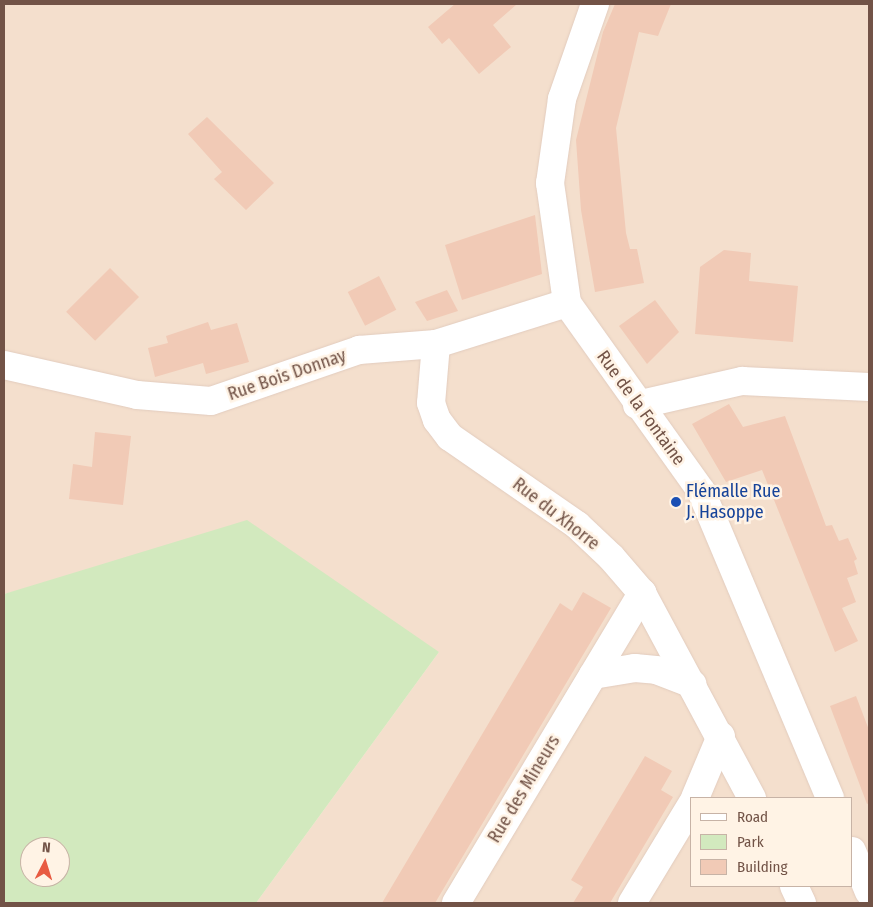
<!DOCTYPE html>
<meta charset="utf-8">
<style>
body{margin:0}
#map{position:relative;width:873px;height:907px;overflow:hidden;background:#fcefdf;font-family:"Fira Sans Condensed",sans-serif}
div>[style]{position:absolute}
.residential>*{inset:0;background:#f4dfcd}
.green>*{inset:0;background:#d2e9be}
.building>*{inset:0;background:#f1cab6;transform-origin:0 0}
.roads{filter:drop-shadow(0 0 1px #e2ccbe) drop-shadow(0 0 1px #e2ccbe)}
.minor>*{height:28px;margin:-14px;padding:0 14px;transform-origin:14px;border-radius:14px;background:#fff}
.dots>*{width:14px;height:14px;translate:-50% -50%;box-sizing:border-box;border:2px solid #fff3e5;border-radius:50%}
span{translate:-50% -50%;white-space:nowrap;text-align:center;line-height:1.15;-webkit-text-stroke:5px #fff3e5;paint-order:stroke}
.street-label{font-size:18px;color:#725347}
.transit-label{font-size:18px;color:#164399}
.left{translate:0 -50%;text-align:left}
.frame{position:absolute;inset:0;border:5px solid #725347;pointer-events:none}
.legend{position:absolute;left:690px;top:797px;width:162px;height:90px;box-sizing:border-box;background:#fff3e5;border:1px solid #c7b3a6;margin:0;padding:6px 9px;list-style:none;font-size:15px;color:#725347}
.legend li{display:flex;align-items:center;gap:10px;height:25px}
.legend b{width:25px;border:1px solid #c7b3a6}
.north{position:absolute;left:20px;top:837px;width:50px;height:50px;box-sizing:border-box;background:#fff3e5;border:1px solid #c7b3a6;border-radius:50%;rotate:5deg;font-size:14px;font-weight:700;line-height:20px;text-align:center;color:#725347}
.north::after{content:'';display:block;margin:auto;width:18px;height:22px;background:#e85b42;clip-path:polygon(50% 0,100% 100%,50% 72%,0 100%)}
</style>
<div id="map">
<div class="residential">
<div style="clip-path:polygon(evenodd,4px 4px,869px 4px,869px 903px,256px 903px,439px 652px,24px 589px,4px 594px,4px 4px,692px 798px,852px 798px,852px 886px,692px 886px,692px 798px)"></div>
</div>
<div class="green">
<div style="clip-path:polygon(evenodd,247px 520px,439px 652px,256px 903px,4px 903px,4px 594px,247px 520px,30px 847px,60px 847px,60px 877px,30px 877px,30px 847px)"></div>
</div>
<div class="building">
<div style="clip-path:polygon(455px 4px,517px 4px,493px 25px,511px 47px,479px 74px,449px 38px,442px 44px,428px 27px)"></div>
<div style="clip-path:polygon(615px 4px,671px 4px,658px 36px,639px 32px,616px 128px,626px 233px,630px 249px,637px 249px,644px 283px,595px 292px,581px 210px,576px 140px,603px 32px)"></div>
<div style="clip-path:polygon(207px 117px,274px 183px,246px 210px,214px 179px,222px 172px,188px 134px)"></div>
<div style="clip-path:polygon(535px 215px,542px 274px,462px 300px,445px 245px)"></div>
<div style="clip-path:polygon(724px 250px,751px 253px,749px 281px,798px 286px,793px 342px,695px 334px,700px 267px)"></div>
<div style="left:110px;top:268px;width:41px;height:62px;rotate:45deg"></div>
<div style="left:379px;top:276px;width:38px;height:35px;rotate:63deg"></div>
<div style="clip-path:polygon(447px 290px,458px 311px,427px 321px,415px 302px)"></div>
<div style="clip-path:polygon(655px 300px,679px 332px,647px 364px,619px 326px)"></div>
<div style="clip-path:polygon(208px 322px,211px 330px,237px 323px,249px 362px,206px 374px,203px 363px,155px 377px,148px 348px,168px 343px,166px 336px)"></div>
<div style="clip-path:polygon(729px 404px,743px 427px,785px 416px,826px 526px,832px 525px,839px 541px,848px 538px,857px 559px,854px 561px,858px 574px,847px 578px,856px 602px,842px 608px,858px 641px,835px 652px,762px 470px,726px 482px,692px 424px)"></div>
<div style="clip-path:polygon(95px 432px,131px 436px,123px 505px,69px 499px,73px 464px,92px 467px)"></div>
<div style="clip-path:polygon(583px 592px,611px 608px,435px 903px,382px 903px,560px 603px,572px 611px)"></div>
<div style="clip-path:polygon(856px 696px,869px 730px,869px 803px,867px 804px,830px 706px)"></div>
<div style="clip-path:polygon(645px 756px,672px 771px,661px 790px,673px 797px,610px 903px,573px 903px,583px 887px,571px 880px)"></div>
</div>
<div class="roads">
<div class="minor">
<div style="left:595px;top:4px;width:101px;rotate:109.2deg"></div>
<div style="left:562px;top:99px;width:85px;rotate:98.1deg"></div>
<div style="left:550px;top:183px;width:121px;rotate:81.9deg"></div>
<div style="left:567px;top:303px;width:231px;rotate:54.5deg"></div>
<div style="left:701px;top:491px;width:333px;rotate:67.2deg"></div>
<div style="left:436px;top:344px;width:59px;rotate:94.8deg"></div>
<div style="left:431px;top:403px;width:18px;rotate:71deg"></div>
<div style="left:437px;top:420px;width:21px;rotate:53deg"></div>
<div style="left:450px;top:437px;width:155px;rotate:34.7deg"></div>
<div style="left:577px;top:525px;width:47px;rotate:43.3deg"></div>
<div style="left:611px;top:557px;width:48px;rotate:49.3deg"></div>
<div style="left:642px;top:593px;width:233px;rotate:61.8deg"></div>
<div style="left:4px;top:365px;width:136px;rotate:12.7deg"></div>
<div style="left:137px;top:395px;width:74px;rotate:4.6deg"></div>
<div style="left:211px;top:401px;width:157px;rotate:-19deg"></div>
<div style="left:359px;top:350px;width:77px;rotate:-4.5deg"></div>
<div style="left:436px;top:344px;width:137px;rotate:-17.4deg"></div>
<div style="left:637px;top:405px;width:108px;rotate:-12.9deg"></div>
<div style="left:742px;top:381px;width:127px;rotate:2.7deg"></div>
<div style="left:593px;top:675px;width:43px;rotate:-9.5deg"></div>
<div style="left:635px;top:668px;width:21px;rotate:5deg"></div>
<div style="left:656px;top:670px;width:39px;rotate:21deg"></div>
<div style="left:695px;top:798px;width:67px;rotate:-67.2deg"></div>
<div style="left:852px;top:851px;width:44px;rotate:67.5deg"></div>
<div style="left:794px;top:886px;width:19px;rotate:65deg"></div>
<div style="left:456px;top:903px;width:362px;rotate:-59deg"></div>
<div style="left:632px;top:903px;width:116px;rotate:-58.8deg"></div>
</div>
</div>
<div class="dots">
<div style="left:676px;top:502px;background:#1a4fb4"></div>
</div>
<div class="street-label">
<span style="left:287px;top:375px;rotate:-19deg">Rue Bois Donnay</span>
<span style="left:641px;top:408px;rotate:54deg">Rue de la Fontaine</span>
<span style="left:556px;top:514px;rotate:38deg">Rue du Xhorre</span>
<span style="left:524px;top:789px;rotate:-59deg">Rue des Mineurs</span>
</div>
<div class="transit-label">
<span class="left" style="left:686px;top:502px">Flémalle Rue<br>J. Hasoppe</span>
</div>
<div class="frame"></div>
<ul class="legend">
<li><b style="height:6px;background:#fff"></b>Road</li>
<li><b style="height:14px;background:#d2e9be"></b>Park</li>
<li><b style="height:14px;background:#f1cab6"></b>Building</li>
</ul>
<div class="north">N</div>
</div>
